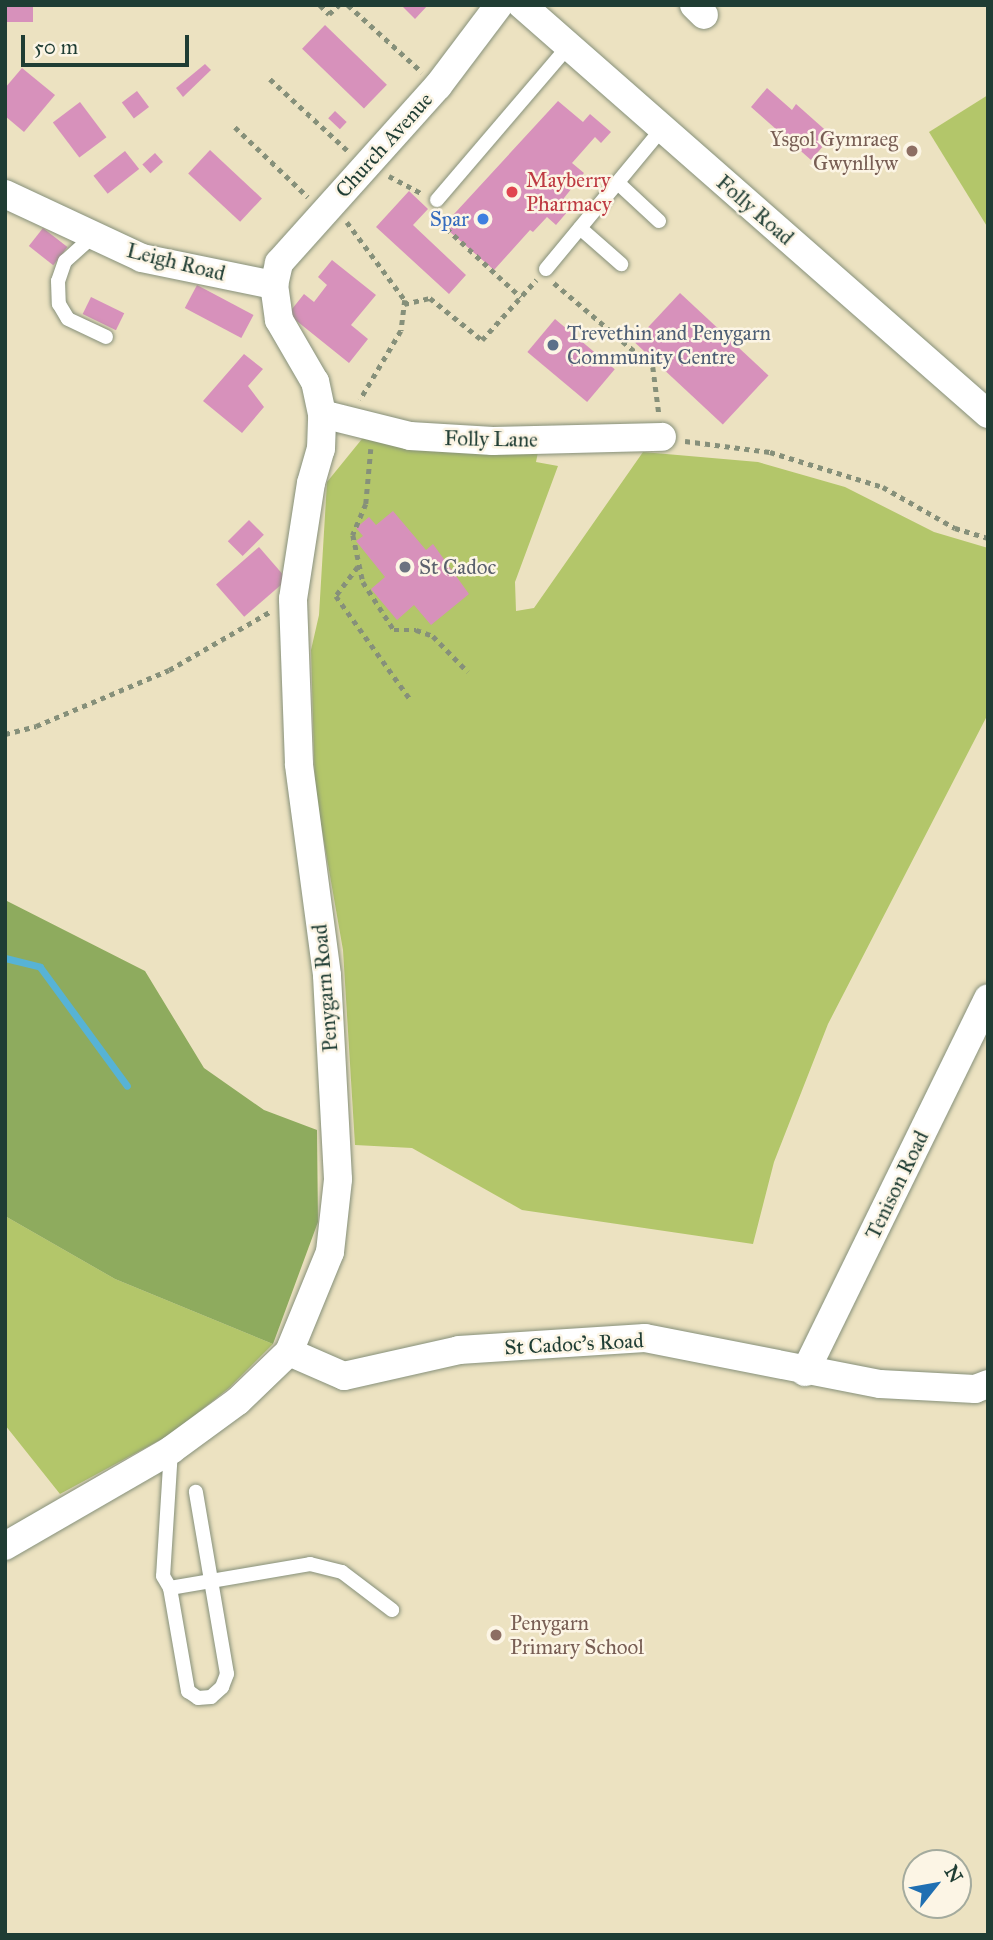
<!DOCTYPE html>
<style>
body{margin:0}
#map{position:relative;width:993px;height:1940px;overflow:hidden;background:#ece2c1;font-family:"IM FELL Great Primer",serif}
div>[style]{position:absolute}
.green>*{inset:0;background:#b3c66a}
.forest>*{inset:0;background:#8eab5e}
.stream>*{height:7px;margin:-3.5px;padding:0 3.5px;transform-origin:3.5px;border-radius:3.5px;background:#57b3d5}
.building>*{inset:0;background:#d791bb;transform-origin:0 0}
.path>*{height:4.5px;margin-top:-2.25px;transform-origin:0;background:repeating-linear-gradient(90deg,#86907a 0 5px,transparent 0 10px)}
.roads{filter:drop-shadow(0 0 2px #86907a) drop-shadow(0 0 2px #86907a)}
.service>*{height:14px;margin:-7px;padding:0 7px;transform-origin:7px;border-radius:7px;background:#fff}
.minor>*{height:28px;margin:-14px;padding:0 14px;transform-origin:14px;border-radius:14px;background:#fff}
.dots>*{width:19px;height:19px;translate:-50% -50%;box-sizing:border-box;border:4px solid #fcf5e5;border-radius:50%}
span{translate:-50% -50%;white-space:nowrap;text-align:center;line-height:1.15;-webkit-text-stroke:5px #fcf5e5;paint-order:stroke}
.education-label{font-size:21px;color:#785e54}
.right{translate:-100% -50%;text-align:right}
.left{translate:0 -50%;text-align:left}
.street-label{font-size:21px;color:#1f3d34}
.health-label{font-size:21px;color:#be3a42}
.shop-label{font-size:21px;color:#366cbe}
.service-label{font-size:21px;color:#4e5e75}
.worship-label{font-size:21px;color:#5b616d}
.frame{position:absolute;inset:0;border:7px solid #1f3d34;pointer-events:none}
.north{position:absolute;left:902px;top:1849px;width:70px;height:70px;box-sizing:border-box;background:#fcf5e5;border:2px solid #a4ab9e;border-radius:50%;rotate:59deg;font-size:19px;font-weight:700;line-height:28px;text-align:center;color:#1f3d34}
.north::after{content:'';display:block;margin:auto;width:24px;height:32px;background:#1f6fb2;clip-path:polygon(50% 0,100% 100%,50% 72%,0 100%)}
.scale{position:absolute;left:21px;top:35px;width:168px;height:32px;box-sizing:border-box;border:4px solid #1f3d34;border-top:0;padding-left:9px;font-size:21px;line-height:24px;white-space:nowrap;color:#1f3d34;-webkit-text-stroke:5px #fcf5e5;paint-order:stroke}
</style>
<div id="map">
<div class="green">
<div style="clip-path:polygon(988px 95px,988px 228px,929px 132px)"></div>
<div style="clip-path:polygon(366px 434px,538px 452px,536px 462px,558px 466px,515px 582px,516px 611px,534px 608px,643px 452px,758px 462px,845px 487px,934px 532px,988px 548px,988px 714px,828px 1024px,774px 1162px,753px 1244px,522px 1210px,412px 1148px,355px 1145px,343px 950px,315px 790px,311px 650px,319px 615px,327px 482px)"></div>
<div style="clip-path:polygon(5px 1216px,115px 1279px,273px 1344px,229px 1388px,171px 1434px,60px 1494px,5px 1425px)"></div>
</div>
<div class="forest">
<div style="clip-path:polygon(5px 900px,145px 971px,204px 1068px,264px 1110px,317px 1130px,318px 1222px,273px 1344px,115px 1279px,5px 1216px)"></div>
</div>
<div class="stream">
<div style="left:5px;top:958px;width:36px;rotate:14deg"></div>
<div style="left:40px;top:967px;width:147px;rotate:53.8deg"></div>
</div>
<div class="building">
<div style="left:7px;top:5px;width:26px;height:17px"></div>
<div style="clip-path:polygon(401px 5px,428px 5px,415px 19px)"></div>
<div style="left:325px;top:25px;width:86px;height:33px;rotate:44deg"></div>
<div style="clip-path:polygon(205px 64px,211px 70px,183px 97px,176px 88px)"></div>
<div style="clip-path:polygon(22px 68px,55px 95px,24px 132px,5px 116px,5px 88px)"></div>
<div style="clip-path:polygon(767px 88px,792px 110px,796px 104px,832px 136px,811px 160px,751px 107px)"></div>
<div style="left:137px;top:91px;width:20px;height:19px;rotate:53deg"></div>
<div style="clip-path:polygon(558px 101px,583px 122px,590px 114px,611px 132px,601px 143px,595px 137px,572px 163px,584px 173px,560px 203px,568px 211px,556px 225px,547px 217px,533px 232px,530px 230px,494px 270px,443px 226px)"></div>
<div style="left:80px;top:102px;width:44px;height:34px;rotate:53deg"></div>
<div style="left:335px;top:111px;width:16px;height:10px;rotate:43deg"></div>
<div style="left:210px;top:150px;width:71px;height:32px;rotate:43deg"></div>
<div style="left:125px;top:151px;width:23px;height:40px;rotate:52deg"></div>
<div style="left:155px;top:153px;width:12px;height:17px;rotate:48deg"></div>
<div style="clip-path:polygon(409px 191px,428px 209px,413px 225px,466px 275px,449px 294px,376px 227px)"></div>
<div style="left:43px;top:228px;width:31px;height:23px;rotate:38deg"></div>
<div style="clip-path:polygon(332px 260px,376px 295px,351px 325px,368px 339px,349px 363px,288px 314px,304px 294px,314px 302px,327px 285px,318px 277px)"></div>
<div style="left:197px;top:285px;width:64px;height:26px;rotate:28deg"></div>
<div style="left:680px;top:293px;width:121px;height:67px;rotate:43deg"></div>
<div style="left:91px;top:297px;width:37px;height:19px;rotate:26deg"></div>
<div style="left:555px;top:319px;width:78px;height:43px;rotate:40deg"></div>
<div style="clip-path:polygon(244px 354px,263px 369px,248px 386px,264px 407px,242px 433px,203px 401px)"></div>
<div style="clip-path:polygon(393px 511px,426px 550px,433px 544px,469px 594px,431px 625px,414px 605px,397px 620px,371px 589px,385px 577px,356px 541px,363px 536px,356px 528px,369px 517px,376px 525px)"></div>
<div style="left:249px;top:520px;width:21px;height:30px;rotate:45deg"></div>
<div style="left:259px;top:547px;width:43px;height:57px;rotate:49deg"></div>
</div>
<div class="path">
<div style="left:320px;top:5px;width:13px;rotate:45deg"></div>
<div style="left:329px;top:14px;width:13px;rotate:-42deg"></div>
<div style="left:348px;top:5px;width:100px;rotate:42.2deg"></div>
<div style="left:270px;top:79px;width:108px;rotate:42.7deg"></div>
<div style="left:235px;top:127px;width:101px;rotate:43.8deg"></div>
<div style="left:389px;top:176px;width:36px;rotate:28deg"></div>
<div style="left:432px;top:215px;width:121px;rotate:42.7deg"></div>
<div style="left:347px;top:222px;width:97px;rotate:53.4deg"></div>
<div style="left:405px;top:300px;width:31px;rotate:97deg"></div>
<div style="left:401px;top:331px;width:80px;rotate:120.7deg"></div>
<div style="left:554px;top:283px;width:130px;rotate:40.3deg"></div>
<div style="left:653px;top:367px;width:47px;rotate:82.7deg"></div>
<div style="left:404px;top:304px;width:27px;rotate:-13deg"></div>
<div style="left:430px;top:298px;width:67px;rotate:38.9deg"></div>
<div style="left:482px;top:340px;width:81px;rotate:-48deg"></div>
<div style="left:685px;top:441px;width:86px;rotate:7.4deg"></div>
<div style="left:770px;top:452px;width:118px;rotate:17.2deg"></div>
<div style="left:883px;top:487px;width:83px;rotate:29.7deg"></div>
<div style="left:955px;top:528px;width:34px;rotate:17deg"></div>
<div style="left:371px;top:449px;width:55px;rotate:95.2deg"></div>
<div style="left:366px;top:504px;width:34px;rotate:113deg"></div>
<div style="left:353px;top:535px;width:48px;rotate:78deg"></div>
<div style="left:363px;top:582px;width:57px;rotate:57.1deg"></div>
<div style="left:394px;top:630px;width:22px"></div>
<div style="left:416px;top:630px;width:18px;rotate:19deg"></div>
<div style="left:433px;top:636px;width:50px;rotate:45.8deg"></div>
<div style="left:358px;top:567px;width:36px;rotate:127deg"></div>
<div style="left:336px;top:596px;width:127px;rotate:54.3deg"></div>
<div style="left:5px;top:734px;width:32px;rotate:-14deg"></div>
<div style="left:36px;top:726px;width:144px;rotate:-22.8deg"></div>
<div style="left:169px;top:670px;width:118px;rotate:-30deg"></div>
</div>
<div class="roads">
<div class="service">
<div style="left:618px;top:183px;width:56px;rotate:42.8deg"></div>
<div style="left:437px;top:200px;width:200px;rotate:-49.5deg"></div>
<div style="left:580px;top:228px;width:55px;rotate:41.3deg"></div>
<div style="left:92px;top:237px;width:36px;rotate:138deg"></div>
<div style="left:65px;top:261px;width:21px;rotate:109deg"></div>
<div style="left:58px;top:281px;width:23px;rotate:88deg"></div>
<div style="left:59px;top:304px;width:17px;rotate:59deg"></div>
<div style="left:68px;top:319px;width:42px;rotate:25.3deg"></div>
<div style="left:546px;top:269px;width:182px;rotate:-50.4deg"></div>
<div style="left:171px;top:1450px;width:126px;rotate:93.6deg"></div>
<div style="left:163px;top:1576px;width:14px;rotate:60deg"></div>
<div style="left:170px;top:1588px;width:142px;rotate:-9.7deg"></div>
<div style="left:310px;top:1564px;width:33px;rotate:14deg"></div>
<div style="left:342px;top:1572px;width:63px;rotate:37.2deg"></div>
<div style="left:170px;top:1588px;width:105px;rotate:80.1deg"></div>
<div style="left:188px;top:1691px;width:12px;rotate:35deg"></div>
<div style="left:198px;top:1698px;width:13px;rotate:-4deg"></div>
<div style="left:211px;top:1697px;width:15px;rotate:-42deg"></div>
<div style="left:222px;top:1687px;width:14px;rotate:-69deg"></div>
<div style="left:227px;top:1674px;width:185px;rotate:-99.7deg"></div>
</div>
<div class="minor">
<div style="left:522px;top:5px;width:620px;rotate:41.27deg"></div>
<div style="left:694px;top:5px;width:14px;rotate:45deg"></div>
<div style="left:5px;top:194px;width:151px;rotate:25deg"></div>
<div style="left:142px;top:258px;width:135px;rotate:11.6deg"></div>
<div style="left:322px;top:414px;width:91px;rotate:14deg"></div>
<div style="left:410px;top:436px;width:83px;rotate:3.4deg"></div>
<div style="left:493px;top:441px;width:169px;rotate:-1.4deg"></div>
<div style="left:289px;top:1352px;width:60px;rotate:23.6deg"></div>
<div style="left:344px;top:1376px;width:118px;rotate:-12.7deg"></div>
<div style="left:459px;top:1350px;width:186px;rotate:-3.7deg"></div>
<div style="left:645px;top:1338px;width:239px;rotate:11.1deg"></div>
<div style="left:880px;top:1384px;width:95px;rotate:3deg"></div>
<div style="left:975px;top:1389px;width:14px;rotate:-21deg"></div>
<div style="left:805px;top:1372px;width:416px;rotate:-63.9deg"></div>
<div style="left:5px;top:1546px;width:192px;rotate:-30deg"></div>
<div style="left:171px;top:1450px;width:83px;rotate:-36.2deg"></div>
<div style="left:238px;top:1401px;width:71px;rotate:-43.9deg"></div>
<div style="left:289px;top:1352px;width:108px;rotate:-67.7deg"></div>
<div style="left:330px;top:1252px;width:73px;rotate:-83.7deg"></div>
<div style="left:338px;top:1179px;width:204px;rotate:-93.1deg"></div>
<div style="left:327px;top:975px;width:213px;rotate:-97.6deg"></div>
<div style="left:299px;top:764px;width:165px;rotate:-92.1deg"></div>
<div style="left:293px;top:599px;width:117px;rotate:-81.2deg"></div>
<div style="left:311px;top:483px;width:35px;rotate:-74deg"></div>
<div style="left:321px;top:449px;width:35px;rotate:-88deg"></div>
<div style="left:322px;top:414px;width:33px;rotate:-102deg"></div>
<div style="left:315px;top:382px;width:72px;rotate:-120.1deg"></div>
<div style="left:279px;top:320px;width:35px;rotate:-98deg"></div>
<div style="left:274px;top:285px;width:23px;rotate:-77deg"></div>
<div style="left:279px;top:263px;width:238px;rotate:-48.1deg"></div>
<div style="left:438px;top:86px;width:101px;rotate:-53deg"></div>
</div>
</div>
<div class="dots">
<div style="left:912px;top:151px;background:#8d6e63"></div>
<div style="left:512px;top:192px;background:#e0444e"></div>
<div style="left:483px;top:219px;background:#3f7fe0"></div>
<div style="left:553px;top:345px;background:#5c6f8a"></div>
<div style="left:405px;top:567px;background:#6b7280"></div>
<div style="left:496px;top:1635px;background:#8d6e63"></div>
</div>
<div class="education-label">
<span class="right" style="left:898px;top:151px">Ysgol Gymraeg<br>Gwynllyw</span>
<span class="left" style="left:510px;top:1635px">Penygarn<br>Primary School</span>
</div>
<div class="street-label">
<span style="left:384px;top:145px;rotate:-48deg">Church Avenue</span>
<span style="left:755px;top:210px;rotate:41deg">Folly Road</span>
<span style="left:176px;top:262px;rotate:14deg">Leigh Road</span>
<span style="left:491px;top:439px;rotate:1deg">Folly Lane</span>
<span style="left:325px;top:988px;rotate:-95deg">Penygarn Road</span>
<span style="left:897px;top:1185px;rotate:-64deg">Tenison Road</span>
<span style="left:574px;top:1344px;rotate:-3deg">St Cadoc's Road</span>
</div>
<div class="health-label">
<span class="left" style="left:526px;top:192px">Mayberry<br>Pharmacy</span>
</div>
<div class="shop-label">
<span class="right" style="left:469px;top:219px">Spar</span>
</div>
<div class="service-label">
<span class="left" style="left:567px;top:345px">Trevethin and Penygarn<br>Community Centre</span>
</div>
<div class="worship-label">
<span class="left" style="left:419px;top:567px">St Cadoc</span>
</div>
<div class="frame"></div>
<div class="north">N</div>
<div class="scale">50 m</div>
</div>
